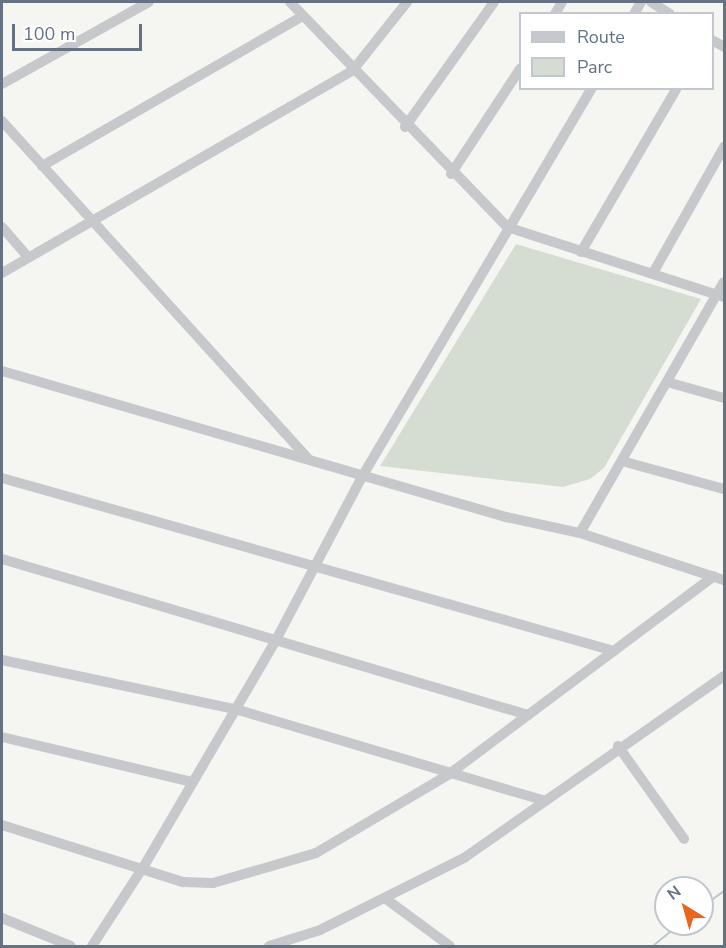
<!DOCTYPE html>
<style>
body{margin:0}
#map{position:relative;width:726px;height:948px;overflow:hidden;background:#f5f6f2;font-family:"Nunito Sans",sans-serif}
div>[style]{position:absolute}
.green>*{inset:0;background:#d5ddd3}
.stream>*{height:2px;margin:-1px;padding:0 1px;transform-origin:1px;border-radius:1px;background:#bec7cd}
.minor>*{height:10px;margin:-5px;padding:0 5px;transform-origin:5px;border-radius:5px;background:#c6c8cc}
span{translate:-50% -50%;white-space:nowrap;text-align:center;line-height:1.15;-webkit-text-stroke:6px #fff;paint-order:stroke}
.frame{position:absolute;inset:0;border:3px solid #647284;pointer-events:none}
.legend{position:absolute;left:519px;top:12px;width:195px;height:78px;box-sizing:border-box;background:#fff;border:2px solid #c1c7ce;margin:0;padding:8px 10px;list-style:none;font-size:18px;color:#647284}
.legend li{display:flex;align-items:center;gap:12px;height:30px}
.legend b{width:30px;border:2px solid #c1c7ce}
.north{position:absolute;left:654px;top:876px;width:60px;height:60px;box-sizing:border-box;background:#fff;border:2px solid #c1c7ce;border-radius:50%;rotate:323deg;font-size:16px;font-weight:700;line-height:24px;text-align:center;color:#647284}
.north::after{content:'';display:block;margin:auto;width:21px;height:27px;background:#e76620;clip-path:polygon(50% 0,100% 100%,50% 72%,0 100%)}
.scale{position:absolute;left:12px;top:24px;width:130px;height:27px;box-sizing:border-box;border:3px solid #647284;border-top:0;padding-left:8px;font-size:18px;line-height:21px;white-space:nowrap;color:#647284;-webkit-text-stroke:4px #fff;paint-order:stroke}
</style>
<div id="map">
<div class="green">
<div style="clip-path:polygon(516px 244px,701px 299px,604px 468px,590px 479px,563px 487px,380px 466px)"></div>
</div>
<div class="stream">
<div style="left:702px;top:907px;width:27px;rotate:-36deg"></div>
<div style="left:653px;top:946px;width:34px;rotate:-40deg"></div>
</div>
<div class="minor">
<div style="left:290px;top:2px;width:313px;rotate:46deg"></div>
<div style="left:507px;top:227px;width:228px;rotate:17.9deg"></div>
<div style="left:651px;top:2px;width:22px;rotate:32deg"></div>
<div style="left:555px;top:14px;width:14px;rotate:-60deg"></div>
<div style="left:634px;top:14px;width:14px;rotate:-60deg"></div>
<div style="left:712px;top:40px;width:14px;rotate:30deg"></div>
<div style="left:2px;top:84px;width:168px;rotate:-29.2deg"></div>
<div style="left:2px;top:121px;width:456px;rotate:47.8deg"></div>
<div style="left:405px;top:127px;width:153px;rotate:-54.5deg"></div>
<div style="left:42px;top:166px;width:301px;rotate:-29.9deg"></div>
<div style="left:451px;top:174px;width:126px;rotate:-56.7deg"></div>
<div style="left:2px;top:227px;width:40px;rotate:49deg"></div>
<div style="left:581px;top:252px;width:190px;rotate:-59.7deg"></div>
<div style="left:2px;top:273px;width:405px;rotate:-30deg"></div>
<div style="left:353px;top:70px;width:87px;rotate:-51.5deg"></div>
<div style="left:653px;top:273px;width:145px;rotate:-60.6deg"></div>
<div style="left:2px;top:371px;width:525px;rotate:16.16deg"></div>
<div style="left:506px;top:517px;width:76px;rotate:12.2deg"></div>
<div style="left:580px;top:533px;width:151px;rotate:18.1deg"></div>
<div style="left:667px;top:382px;width:59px;rotate:15.7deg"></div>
<div style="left:622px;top:461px;width:106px;rotate:15.4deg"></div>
<div style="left:2px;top:478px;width:636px;rotate:15.78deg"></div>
<div style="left:580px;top:533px;width:289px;rotate:-60.2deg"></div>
<div style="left:2px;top:559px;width:549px;rotate:16.52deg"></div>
<div style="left:2px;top:660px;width:238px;rotate:11.9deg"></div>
<div style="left:235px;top:709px;width:323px;rotate:16.5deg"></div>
<div style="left:2px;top:737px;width:196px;rotate:13.3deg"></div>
<div style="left:618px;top:746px;width:114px;rotate:54.6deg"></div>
<div style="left:2px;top:825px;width:190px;rotate:17.5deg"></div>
<div style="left:183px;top:882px;width:30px;rotate:2deg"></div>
<div style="left:213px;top:883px;width:107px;rotate:-16.2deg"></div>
<div style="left:316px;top:853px;width:153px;rotate:-30.6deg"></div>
<div style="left:448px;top:775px;width:332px;rotate:-36.8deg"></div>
<div style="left:386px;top:899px;width:79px;rotate:36.3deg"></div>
<div style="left:2px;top:918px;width:74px;rotate:22.1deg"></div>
<div style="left:92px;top:946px;width:95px;rotate:-57deg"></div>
<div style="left:144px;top:866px;width:264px;rotate:-59.7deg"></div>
<div style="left:277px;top:638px;width:184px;rotate:-62.2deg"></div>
<div style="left:363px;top:475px;width:450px;rotate:-59.4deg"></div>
<div style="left:269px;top:946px;width:53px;rotate:-17.4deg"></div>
<div style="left:320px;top:930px;width:161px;rotate:-26.6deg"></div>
<div style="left:464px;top:858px;width:317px;rotate:-35deg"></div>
</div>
<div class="frame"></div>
<ul class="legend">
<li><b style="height:8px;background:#c6c8cc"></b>Route</li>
<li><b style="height:16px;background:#d5ddd3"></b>Parc</li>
</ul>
<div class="north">N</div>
<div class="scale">100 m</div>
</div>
